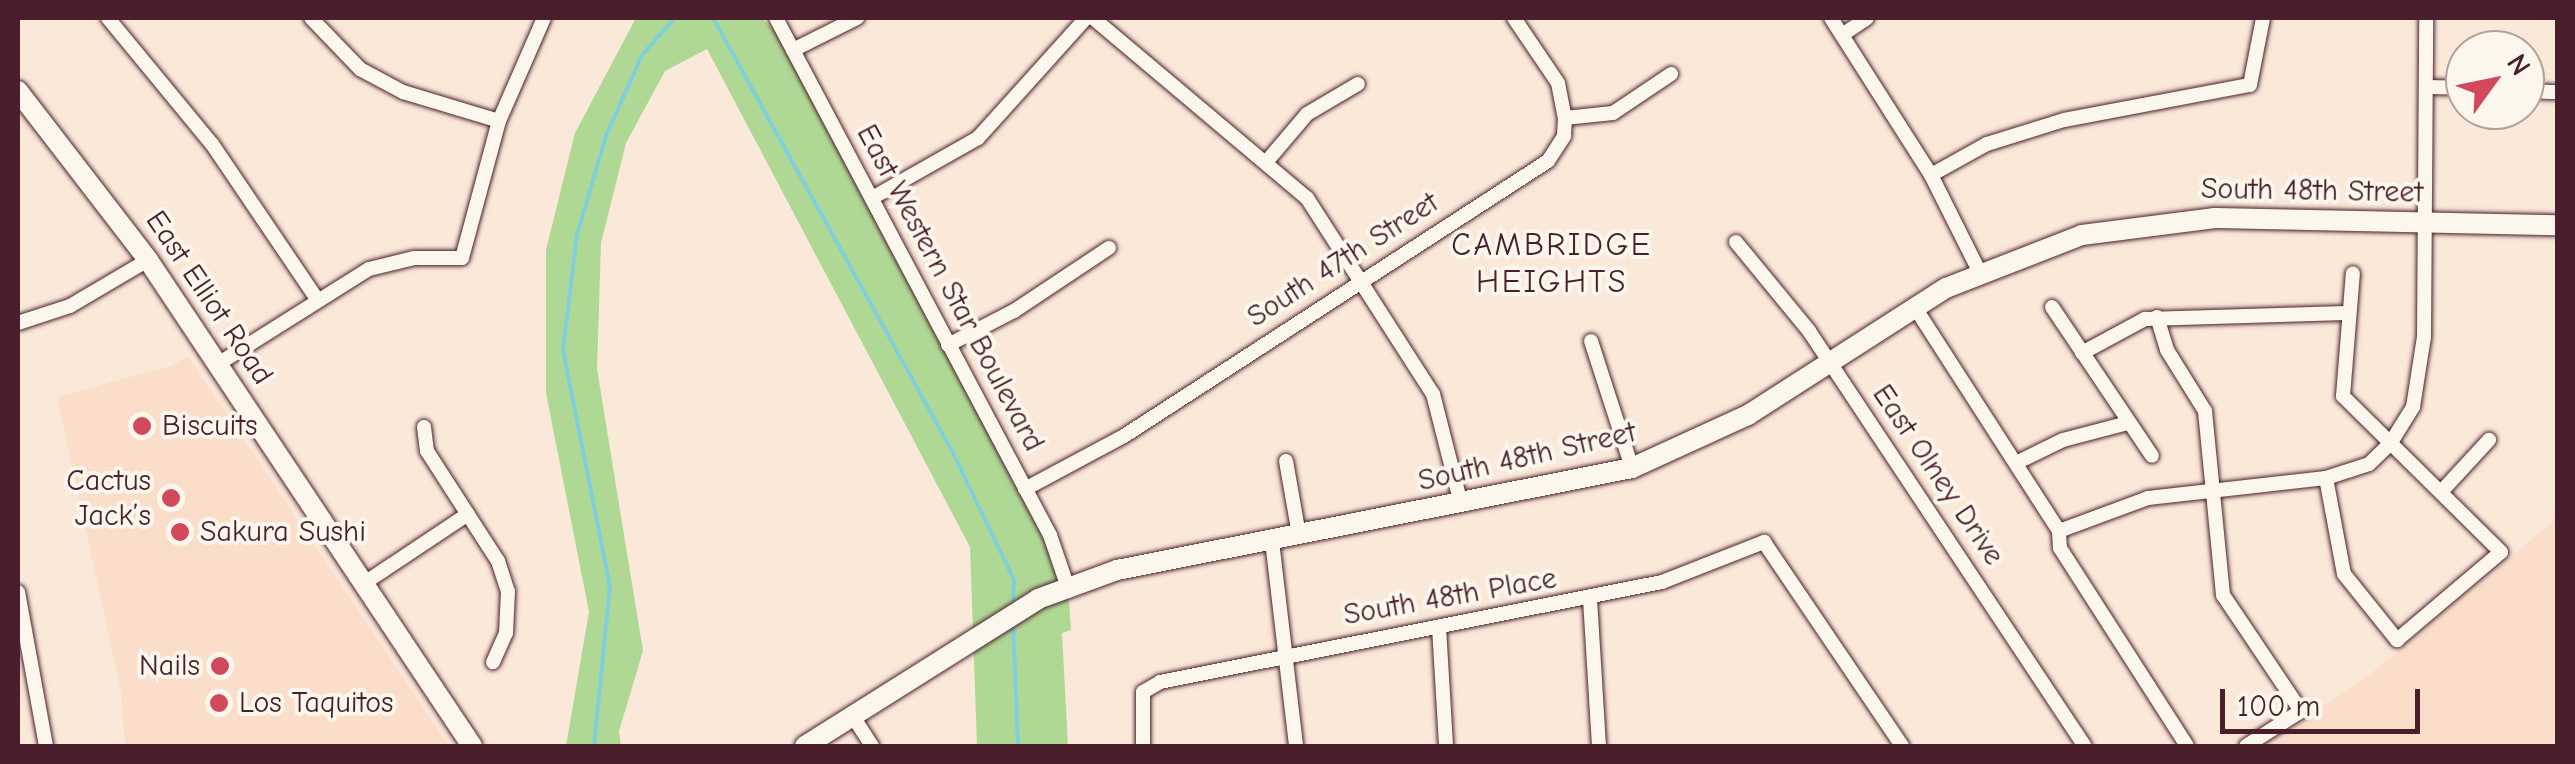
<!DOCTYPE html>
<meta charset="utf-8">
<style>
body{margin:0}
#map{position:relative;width:2575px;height:764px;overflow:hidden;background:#fae8d8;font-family:"Comic Neue",sans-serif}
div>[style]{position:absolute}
.built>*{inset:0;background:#fadeca}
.green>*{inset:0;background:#b0d895}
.stream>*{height:4px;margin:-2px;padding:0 2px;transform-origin:2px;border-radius:2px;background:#80d0db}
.roads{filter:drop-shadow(0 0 2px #4a1f2b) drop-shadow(0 0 2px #4a1f2b)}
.minor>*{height:14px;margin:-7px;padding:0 7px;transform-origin:7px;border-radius:7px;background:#fbf7ec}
.secondary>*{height:20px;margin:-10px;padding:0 10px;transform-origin:10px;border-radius:10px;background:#fbf7ec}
.dots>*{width:28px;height:28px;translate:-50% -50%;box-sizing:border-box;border:5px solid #fbf7ec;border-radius:50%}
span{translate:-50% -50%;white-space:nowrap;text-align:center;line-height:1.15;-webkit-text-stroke:8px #fbf7ec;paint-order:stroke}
.street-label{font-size:30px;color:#4a1f2b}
.poi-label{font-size:30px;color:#4a1f2b}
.left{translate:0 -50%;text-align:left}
.right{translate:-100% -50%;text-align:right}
.neighbourhood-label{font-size:32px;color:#4a1f2b;letter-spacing:2.5px}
.frame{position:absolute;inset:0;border:20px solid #4a1f2b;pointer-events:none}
.north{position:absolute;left:2445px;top:30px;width:100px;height:100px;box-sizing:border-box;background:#fbf7ec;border:2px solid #b4a19f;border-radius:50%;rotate:57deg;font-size:28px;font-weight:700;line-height:40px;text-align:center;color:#4a1f2b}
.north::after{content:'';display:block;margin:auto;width:35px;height:45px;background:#d1495b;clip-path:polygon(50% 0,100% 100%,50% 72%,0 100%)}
.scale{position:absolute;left:2220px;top:689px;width:200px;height:45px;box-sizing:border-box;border:5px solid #4a1f2b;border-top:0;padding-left:12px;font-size:30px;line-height:35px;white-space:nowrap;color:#4a1f2b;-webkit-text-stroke:8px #fbf7ec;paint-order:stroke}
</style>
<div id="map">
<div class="built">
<div style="clip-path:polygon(188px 356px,449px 746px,125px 746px,121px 692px,57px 397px,171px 366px)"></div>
<div style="clip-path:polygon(2557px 518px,2557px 746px,2263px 746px,2368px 676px)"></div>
</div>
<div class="green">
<div style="clip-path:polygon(636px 18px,762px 18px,793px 50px,1050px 535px,1068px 588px,1071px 630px,1062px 633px,1068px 746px,977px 746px,970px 547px,707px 49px,665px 71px,626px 143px,601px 243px,597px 369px,643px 651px,619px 731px,621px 746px,566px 746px,589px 612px,546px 393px,546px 250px,575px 133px)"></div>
</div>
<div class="stream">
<div style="left:713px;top:18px;width:495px;rotate:61.1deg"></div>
<div style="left:952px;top:451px;width:143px;rotate:64.3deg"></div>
<div style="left:1014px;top:580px;width:27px;rotate:92deg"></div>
<div style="left:1013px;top:621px;width:125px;rotate:87.7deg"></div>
<div style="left:594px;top:746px;width:160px;rotate:-84.3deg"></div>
<div style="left:610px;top:587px;width:242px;rotate:-101.2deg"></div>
<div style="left:563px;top:350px;width:116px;rotate:-83.1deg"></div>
<div style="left:577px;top:235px;width:103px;rotate:-73.7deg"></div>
<div style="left:606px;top:136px;width:89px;rotate:-66deg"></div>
<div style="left:642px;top:55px;width:50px;rotate:-48.3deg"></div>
</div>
<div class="roads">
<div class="minor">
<div style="left:108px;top:18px;width:163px;rotate:50.5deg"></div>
<div style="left:212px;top:144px;width:187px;rotate:55.9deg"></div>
<div style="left:311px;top:18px;width:71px;rotate:46.1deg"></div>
<div style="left:360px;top:69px;width:49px;rotate:28.1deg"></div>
<div style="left:403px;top:92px;width:100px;rotate:16.8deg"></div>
<div style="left:776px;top:18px;width:585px;rotate:62.08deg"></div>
<div style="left:1050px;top:535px;width:56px;rotate:71.2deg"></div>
<div style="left:1093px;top:18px;width:280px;rotate:40.1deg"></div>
<div style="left:1307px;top:198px;width:233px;rotate:57.3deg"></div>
<div style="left:1433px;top:394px;width:114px;rotate:75.7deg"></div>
<div style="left:1514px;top:18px;width:78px;rotate:55.9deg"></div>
<div style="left:1558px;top:83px;width:36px;rotate:79deg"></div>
<div style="left:1831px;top:18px;width:186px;rotate:57.5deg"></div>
<div style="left:1931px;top:175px;width:107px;rotate:63.4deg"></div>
<div style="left:1842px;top:35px;width:30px;rotate:-34deg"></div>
<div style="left:793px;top:50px;width:72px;rotate:-26.6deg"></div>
<div style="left:2426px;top:87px;width:39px;rotate:1deg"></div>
<div style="left:2525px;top:91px;width:33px;rotate:2deg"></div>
<div style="left:1268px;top:160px;width:60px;rotate:-49.7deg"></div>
<div style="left:1307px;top:114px;width:59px;rotate:-30.5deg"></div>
<div style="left:1931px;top:175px;width:64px;rotate:-29deg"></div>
<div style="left:1987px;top:144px;width:81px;rotate:-17.3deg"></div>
<div style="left:2064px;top:120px;width:189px;rotate:-10.7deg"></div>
<div style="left:2250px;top:85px;width:68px;rotate:-79deg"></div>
<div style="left:872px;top:198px;width:122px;rotate:-29.5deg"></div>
<div style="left:978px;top:138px;width:161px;rotate:-48deg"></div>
<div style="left:1736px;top:242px;width:115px;rotate:50.6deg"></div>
<div style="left:1809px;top:331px;width:498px;rotate:56.4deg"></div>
<div style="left:1914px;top:306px;width:268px;rotate:57.2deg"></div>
<div style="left:2052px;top:307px;width:179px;rotate:56.1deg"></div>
<div style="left:2157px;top:317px;width:34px;rotate:73deg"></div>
<div style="left:2167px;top:350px;width:72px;rotate:58.1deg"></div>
<div style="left:2205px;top:411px;width:185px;rotate:84.4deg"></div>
<div style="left:2223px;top:595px;width:140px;rotate:56.1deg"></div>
<div style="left:2301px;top:711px;width:65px;rotate:147.5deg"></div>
<div style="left:18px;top:323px;width:55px;rotate:-18.1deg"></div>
<div style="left:70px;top:306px;width:91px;rotate:-30.5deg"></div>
<div style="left:1591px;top:341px;width:133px;rotate:72.1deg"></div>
<div style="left:948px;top:345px;width:74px;rotate:-27.3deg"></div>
<div style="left:1014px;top:311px;width:114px;rotate:-33.6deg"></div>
<div style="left:2082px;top:353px;width:72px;rotate:-28.4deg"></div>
<div style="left:2145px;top:319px;width:202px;rotate:-1.7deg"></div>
<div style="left:218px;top:364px;width:178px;rotate:-32.2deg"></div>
<div style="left:369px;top:269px;width:46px;rotate:-13.7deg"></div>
<div style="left:414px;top:258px;width:48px"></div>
<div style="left:462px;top:258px;width:142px;rotate:-74.9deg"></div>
<div style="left:499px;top:121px;width:112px;rotate:-66.4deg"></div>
<div style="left:424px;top:427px;width:24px;rotate:83deg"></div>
<div style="left:427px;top:451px;width:131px;rotate:57.2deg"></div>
<div style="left:498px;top:561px;width:32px;rotate:72deg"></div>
<div style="left:508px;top:591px;width:42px;rotate:92.7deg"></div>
<div style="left:506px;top:633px;width:32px;rotate:114deg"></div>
<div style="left:1286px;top:461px;width:75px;rotate:80deg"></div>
<div style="left:2016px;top:463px;width:52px;rotate:-26.1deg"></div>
<div style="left:2063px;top:440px;width:67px;rotate:-14.7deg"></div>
<div style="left:2326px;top:478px;width:98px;rotate:79.4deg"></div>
<div style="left:2344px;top:574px;width:85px;rotate:51.2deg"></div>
<div style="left:2397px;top:640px;width:136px;rotate:-40.2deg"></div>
<div style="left:2501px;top:552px;width:222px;rotate:-135.4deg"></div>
<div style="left:2343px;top:396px;width:123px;rotate:-85.4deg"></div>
<div style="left:1025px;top:489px;width:112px;rotate:-28.2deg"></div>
<div style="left:1124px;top:436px;width:505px;rotate:-32.97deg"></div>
<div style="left:1548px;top:161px;width:30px;rotate:-57deg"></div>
<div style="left:1564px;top:136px;width:18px;rotate:-87deg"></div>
<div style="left:1565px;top:118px;width:48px;rotate:-5.9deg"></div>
<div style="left:1613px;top:113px;width:70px;rotate:-33.9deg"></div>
<div style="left:2441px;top:492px;width:71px;rotate:-47.3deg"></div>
<div style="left:2059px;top:531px;width:95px;rotate:-20.3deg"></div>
<div style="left:2148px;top:498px;width:179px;rotate:-6.4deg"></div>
<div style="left:2326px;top:478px;width:45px;rotate:-18deg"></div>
<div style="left:2369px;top:464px;width:29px;rotate:-44deg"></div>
<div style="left:2390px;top:444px;width:44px;rotate:-58.1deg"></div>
<div style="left:2413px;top:407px;width:71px;rotate:-81.1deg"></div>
<div style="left:2424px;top:337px;width:319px;rotate:-89.6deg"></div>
<div style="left:2059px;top:531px;width:17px;rotate:87deg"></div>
<div style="left:2060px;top:548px;width:235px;rotate:57.3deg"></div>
<div style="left:1272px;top:541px;width:206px;rotate:83.3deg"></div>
<div style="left:363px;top:584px;width:126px;rotate:-33.7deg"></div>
<div style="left:18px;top:592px;width:157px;rotate:79.7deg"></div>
<div style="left:1590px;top:599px;width:147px;rotate:86.5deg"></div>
<div style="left:1439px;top:627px;width:119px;rotate:86.6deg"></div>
<div style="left:852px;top:715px;width:37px;rotate:57deg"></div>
<div style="left:1143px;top:746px;width:54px;rotate:-90deg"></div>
<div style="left:1143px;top:692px;width:20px;rotate:-30deg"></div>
<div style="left:1160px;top:682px;width:512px;rotate:-11.27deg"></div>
<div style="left:1662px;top:582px;width:110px;rotate:-21.4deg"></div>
<div style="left:1764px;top:542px;width:246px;rotate:55.9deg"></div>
</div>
<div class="secondary">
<div style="left:18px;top:91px;width:213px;rotate:52.4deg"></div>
<div style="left:148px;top:260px;width:584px;rotate:56.31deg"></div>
<div style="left:805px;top:746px;width:275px;rotate:-32.2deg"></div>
<div style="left:1038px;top:599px;width:84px;rotate:-20.2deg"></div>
<div style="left:1117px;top:570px;width:525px;rotate:-11.2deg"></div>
<div style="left:1632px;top:468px;width:128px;rotate:-24.6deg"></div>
<div style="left:1748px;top:415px;width:235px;rotate:-32.7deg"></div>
<div style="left:1946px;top:288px;width:146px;rotate:-21.3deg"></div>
<div style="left:2082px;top:235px;width:134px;rotate:-7.3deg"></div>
<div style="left:2215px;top:218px;width:343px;rotate:1.2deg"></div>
</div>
</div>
<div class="dots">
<div style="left:142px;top:426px;background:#d1495b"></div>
<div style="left:171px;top:498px;background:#d1495b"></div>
<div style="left:180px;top:532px;background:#d1495b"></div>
<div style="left:220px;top:666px;background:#d1495b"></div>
<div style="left:219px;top:703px;background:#d1495b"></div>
</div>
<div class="street-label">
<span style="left:2312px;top:191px;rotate:1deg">South 48th Street</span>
<span style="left:1343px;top:260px;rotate:-33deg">South 47th Street</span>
<span style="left:950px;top:288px;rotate:62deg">East Western Star Boulevard</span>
<span style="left:209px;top:298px;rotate:56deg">East Elliot Road</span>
<span style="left:1527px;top:457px;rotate:-13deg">South 48th Street</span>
<span style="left:1938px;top:475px;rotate:56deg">East Olney Drive</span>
<span style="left:1450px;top:597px;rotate:-10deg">South 48th Place</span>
</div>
<div class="poi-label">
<span class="left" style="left:162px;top:426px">Biscuits</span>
<span class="right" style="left:151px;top:498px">Cactus<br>Jack’s</span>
<span class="left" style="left:200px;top:532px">Sakura Sushi</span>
<span class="right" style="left:200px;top:666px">Nails</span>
<span class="left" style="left:239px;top:703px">Los Taquitos</span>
</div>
<div class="neighbourhood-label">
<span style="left:1552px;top:264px">CAMBRIDGE<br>HEIGHTS</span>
</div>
<div class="frame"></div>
<div class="north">N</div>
<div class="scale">100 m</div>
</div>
